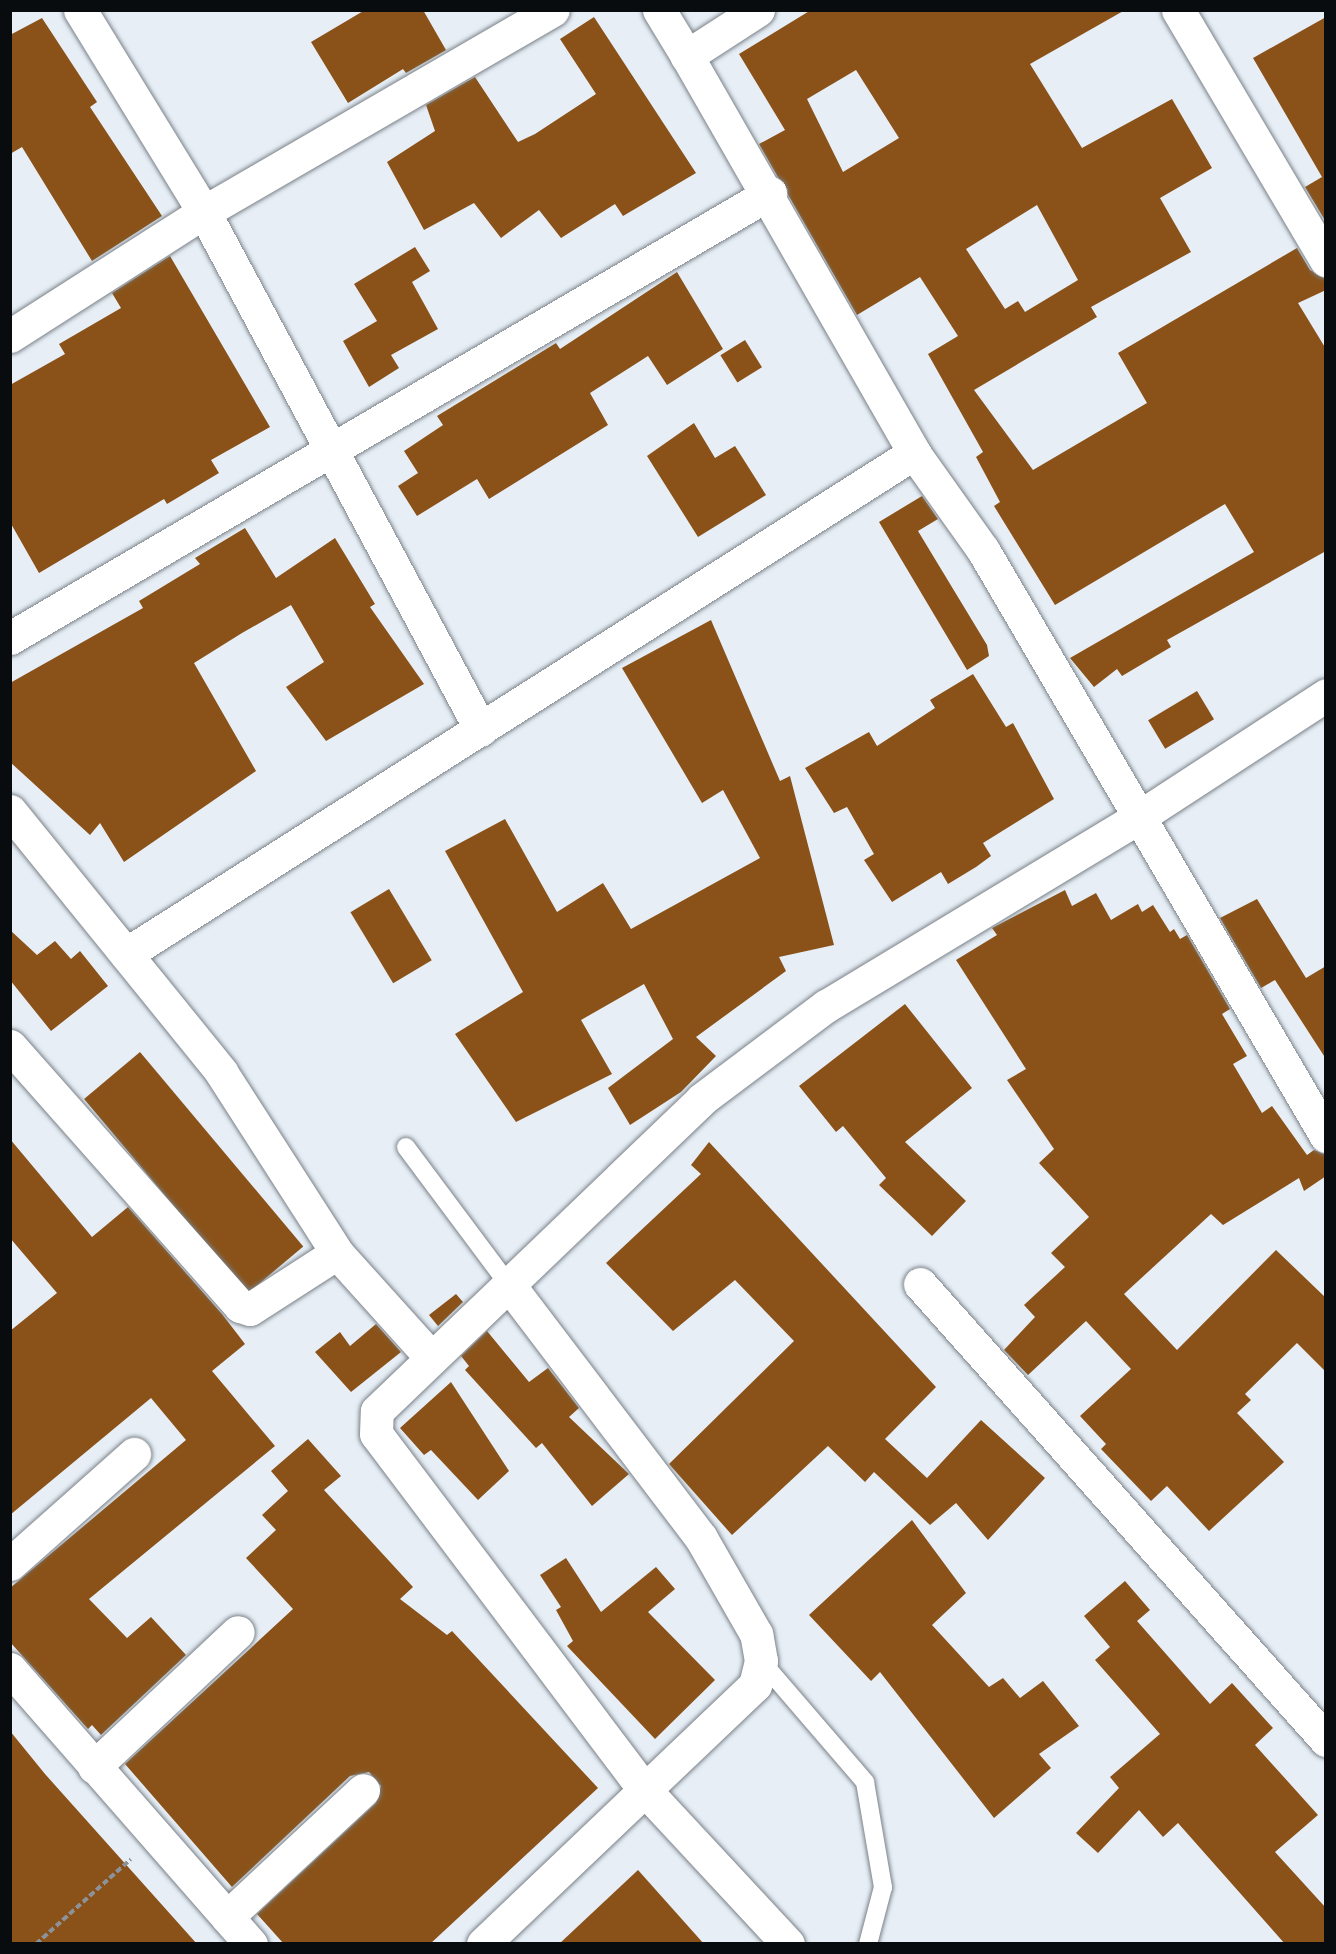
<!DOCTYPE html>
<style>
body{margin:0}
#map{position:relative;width:1336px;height:1954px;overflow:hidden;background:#e7eef6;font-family:Helvetica,sans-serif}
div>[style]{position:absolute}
.building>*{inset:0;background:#8a5219;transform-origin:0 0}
.path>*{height:4px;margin-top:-2px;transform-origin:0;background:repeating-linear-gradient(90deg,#8c9297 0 6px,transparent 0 9px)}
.roads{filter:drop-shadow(0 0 2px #7a8187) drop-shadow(0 0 2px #7a8187)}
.service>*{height:18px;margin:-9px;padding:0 9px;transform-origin:9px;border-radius:9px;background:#fff}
.minor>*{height:33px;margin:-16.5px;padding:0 16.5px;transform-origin:16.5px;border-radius:16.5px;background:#fff}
span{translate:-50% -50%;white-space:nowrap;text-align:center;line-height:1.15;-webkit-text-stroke:5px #f8fbfe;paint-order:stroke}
.frame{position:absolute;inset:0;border:12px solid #090c0e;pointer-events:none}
</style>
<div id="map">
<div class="building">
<div style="clip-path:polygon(365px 10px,423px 10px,446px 50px,455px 45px,406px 73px,403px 69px,348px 103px,311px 42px)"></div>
<div style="clip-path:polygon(evenodd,811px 10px,1125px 10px,1030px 64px,1082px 148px,1172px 99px,1212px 168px,1160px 198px,1191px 252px,1091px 307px,1097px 317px,974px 390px,1033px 470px,1147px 403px,1118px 353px,1297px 248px,1310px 270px,1326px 279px,1326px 290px,1298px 303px,1326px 349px,1326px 551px,1167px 640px,1171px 647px,1122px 676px,1117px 669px,1094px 687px,1070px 658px,1254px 552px,1225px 504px,1055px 605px,994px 506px,1000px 502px,976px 457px,983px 452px,928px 354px,958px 336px,920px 277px,857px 315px,759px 144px,785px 130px,739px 54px,811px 10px,856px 70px,899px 138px,843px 172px,807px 99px,856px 70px,811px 10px,1037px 205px,1078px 280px,1025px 312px,1018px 301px,1005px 309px,966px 249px,1037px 205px)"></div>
<div style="clip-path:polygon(594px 17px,696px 173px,623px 216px,615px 204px,561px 238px,539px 210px,501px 238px,474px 203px,424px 230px,387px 162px,435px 131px,426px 105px,475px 77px,518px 142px,535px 134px,596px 94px,560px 39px)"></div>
<div style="clip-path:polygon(1326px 17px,1326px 222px,1305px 187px,1322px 177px,1253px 58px)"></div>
<div style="clip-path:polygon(42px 18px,97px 102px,90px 107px,162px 216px,92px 261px,22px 147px,10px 154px,10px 35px)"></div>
<div style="clip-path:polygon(415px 247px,430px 271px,412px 282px,438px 329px,391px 355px,399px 368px,369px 387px,343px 341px,377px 321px,354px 284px)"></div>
<div style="clip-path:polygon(170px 256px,270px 427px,211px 460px,219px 473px,167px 504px,164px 499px,39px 573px,10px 522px,10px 385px,65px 354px,59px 344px,121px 308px,112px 293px)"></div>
<div style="clip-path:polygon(677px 272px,723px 349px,667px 385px,648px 356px,590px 393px,608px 425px,489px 499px,477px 479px,417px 516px,398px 486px,418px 473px,404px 451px,443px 425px,437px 416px,556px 343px,560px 349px)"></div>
<div style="left:745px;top:340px;width:32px;height:29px;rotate:58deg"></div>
<div style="clip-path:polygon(694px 423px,715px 458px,735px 446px,766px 495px,698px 537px,647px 456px)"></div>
<div style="clip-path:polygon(922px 496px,938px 519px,918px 531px,987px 645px,989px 656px,967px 670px,879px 522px)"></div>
<div style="clip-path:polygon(245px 528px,276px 578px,335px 538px,375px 604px,370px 607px,424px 684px,326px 741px,286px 687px,324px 662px,291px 605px,242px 633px,194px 663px,256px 771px,124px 862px,100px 823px,90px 835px,10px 762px,10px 683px,143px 608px,139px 601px,200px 564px,195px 558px)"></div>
<div style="clip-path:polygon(711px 620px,780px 781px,790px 776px,834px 945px,779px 957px,786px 971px,696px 1037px,716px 1056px,681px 1092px,630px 1125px,608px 1088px,673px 1039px,644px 984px,581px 1020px,612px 1074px,516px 1122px,455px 1034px,523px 992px,445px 851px,505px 819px,557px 912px,603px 883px,631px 929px,760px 858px,723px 790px,702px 803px,622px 668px)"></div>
<div style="clip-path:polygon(973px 674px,1006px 727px,1013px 723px,1054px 799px,983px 843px,991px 856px,976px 867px,948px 884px,941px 872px,892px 902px,864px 860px,874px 854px,847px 807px,834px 813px,805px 768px,869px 732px,877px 746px,935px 708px,930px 700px)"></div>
<div style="left:1197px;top:691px;width:33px;height:57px;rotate:59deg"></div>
<div style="left:389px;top:889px;width:83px;height:45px;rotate:59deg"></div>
<div style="clip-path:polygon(1065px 890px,1072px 906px,1096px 893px,1111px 920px,1138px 904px,1142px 912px,1153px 905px,1170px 932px,1174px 929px,1180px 939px,1187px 935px,1230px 1009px,1222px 1014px,1247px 1056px,1233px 1064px,1262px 1113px,1272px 1106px,1307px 1155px,1314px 1150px,1326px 1155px,1326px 1176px,1304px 1191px,1299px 1178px,1223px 1225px,1211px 1214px,1124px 1294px,1177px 1350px,1276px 1250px,1326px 1298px,1326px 1372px,1297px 1343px,1245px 1394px,1251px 1400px,1237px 1413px,1284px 1462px,1209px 1531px,1167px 1486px,1151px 1501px,1101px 1449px,1106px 1444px,1080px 1416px,1131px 1369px,1086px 1321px,1028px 1375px,1004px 1350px,1035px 1317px,1024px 1305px,1065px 1267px,1051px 1253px,1089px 1217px,1039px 1163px,1054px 1149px,1007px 1080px,1026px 1069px,956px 960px,997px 935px,992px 928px)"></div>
<div style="clip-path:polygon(1257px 899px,1306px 978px,1326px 966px,1326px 1059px,1275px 980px,1261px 988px,1220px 918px)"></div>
<div style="clip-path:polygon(10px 930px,37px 955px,55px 941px,71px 959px,80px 951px,108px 986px,51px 1031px,10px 980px)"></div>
<div style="clip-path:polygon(905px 1004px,972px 1088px,905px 1142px,966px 1201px,932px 1236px,879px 1185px,886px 1178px,843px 1126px,836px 1132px,799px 1086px)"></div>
<div style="left:140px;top:1052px;width:254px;height:73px;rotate:50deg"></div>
<div style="clip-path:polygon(10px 1139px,92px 1237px,128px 1207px,222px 1314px,245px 1344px,212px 1371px,275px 1446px,89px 1599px,127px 1638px,151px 1617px,186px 1655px,101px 1735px,92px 1725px,88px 1729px,10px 1642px,10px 1588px,186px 1440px,151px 1398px,10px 1515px,10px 1331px,57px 1293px,10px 1238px)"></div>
<div style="clip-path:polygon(709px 1142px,936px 1387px,885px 1439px,927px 1478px,981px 1420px,1045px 1478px,988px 1540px,956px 1503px,930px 1525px,874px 1472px,865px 1482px,828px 1446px,732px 1535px,669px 1464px,794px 1341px,735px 1280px,673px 1331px,606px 1263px,701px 1174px,691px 1165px)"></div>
<div style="clip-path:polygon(456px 1294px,463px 1302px,438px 1326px,429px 1315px)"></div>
<div style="clip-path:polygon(376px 1324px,401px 1352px,351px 1392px,315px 1352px,340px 1332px,350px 1346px)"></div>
<div style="clip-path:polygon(487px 1331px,529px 1382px,548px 1368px,579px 1408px,569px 1417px,629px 1474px,592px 1506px,542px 1443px,536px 1448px,465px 1370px,469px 1366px,461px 1356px)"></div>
<div style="clip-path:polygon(451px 1382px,509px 1471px,478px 1500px,431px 1450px,424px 1455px,400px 1428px)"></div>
<div style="clip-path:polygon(308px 1439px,341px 1476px,324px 1490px,413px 1587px,400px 1599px,447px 1635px,452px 1631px,598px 1788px,430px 1944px,284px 1944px,257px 1914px,376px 1803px,381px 1786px,369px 1772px,350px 1776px,232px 1887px,125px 1764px,293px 1609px,246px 1558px,276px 1530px,262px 1515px,288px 1491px,271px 1471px)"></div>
<div style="clip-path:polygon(912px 1520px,966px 1593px,932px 1625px,989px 1687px,1003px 1678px,1020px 1698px,1043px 1681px,1079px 1726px,1039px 1754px,1051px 1768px,994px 1818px,880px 1672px,871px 1681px,809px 1615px)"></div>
<div style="clip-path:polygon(566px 1558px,601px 1612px,656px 1567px,675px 1589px,648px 1612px,715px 1680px,655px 1739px,567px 1646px,573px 1641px,556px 1610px,561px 1607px,540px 1575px)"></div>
<div style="clip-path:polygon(1125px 1581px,1150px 1610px,1137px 1621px,1210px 1704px,1232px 1683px,1273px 1728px,1255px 1745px,1318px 1815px,1275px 1852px,1326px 1908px,1326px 1944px,1285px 1944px,1178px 1823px,1163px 1837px,1139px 1810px,1098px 1853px,1076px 1833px,1119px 1788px,1110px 1777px,1160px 1734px,1095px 1660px,1110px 1647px,1084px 1616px)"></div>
<div style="clip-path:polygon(10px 1731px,45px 1774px,197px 1944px,10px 1944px)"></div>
<div style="clip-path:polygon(638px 1870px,704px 1944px,559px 1944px)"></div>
</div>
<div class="path">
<div style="left:36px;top:1944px;width:127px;rotate:-41.8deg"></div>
</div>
<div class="roads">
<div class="service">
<div style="left:406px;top:1147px;width:172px;rotate:53.3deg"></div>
<div style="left:761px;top:1661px;width:160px;rotate:49.3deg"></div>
<div style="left:865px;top:1782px;width:107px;rotate:80.3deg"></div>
<div style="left:883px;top:1887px;width:59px;rotate:104.7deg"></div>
</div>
<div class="minor">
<div style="left:80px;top:10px;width:237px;rotate:58.5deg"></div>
<div style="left:204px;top:212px;width:587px;rotate:61.86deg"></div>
<div style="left:659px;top:10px;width:54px;rotate:58.7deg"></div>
<div style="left:758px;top:10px;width:85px;rotate:147.1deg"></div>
<div style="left:687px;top:56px;width:457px;rotate:60.2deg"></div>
<div style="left:914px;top:453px;width:119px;rotate:54.6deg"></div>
<div style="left:983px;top:550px;width:679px;rotate:59.66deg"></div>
<div style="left:1178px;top:10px;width:291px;rotate:59.4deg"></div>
<div style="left:10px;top:336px;width:230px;rotate:-32.6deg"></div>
<div style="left:204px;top:212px;width:403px;rotate:-30.1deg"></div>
<div style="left:10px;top:638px;width:881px;rotate:-30.35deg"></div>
<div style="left:10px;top:811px;width:336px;rotate:51deg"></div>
<div style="left:221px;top:1072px;width:215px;rotate:57.3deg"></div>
<div style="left:337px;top:1253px;width:137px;rotate:48deg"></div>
<div style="left:126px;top:954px;width:934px;rotate:-32.45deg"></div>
<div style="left:10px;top:1046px;width:347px;rotate:48.5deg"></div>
<div style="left:240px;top:1306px;width:10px;rotate:17deg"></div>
<div style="left:250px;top:1309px;width:103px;rotate:-32.8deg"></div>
<div style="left:920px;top:1284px;width:611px;rotate:48.32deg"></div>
<div style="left:10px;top:1564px;width:166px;rotate:-41.6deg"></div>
<div style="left:10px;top:1669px;width:366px;rotate:48.8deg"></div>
<div style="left:94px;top:1767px;width:197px;rotate:-43.2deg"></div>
<div style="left:227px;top:1917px;width:186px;rotate:-43deg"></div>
<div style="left:483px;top:1944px;width:376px;rotate:-43.6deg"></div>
<div style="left:755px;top:1685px;width:25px;rotate:-76deg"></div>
<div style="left:761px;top:1661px;width:27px;rotate:-100deg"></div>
<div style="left:756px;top:1634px;width:111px;rotate:-119.8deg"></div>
<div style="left:701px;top:1538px;width:318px;rotate:-127.2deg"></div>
<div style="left:788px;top:1944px;width:213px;rotate:-132.9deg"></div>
<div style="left:643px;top:1788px;width:443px;rotate:-127deg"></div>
<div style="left:376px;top:1434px;width:23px;rotate:-88deg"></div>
<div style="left:377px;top:1411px;width:451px;rotate:-43.8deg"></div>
<div style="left:702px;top:1099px;width:155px;rotate:-36.9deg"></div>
<div style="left:826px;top:1006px;width:366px;rotate:-31.1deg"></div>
<div style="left:1139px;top:817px;width:223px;rotate:-33.1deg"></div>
</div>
</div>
<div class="frame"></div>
</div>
